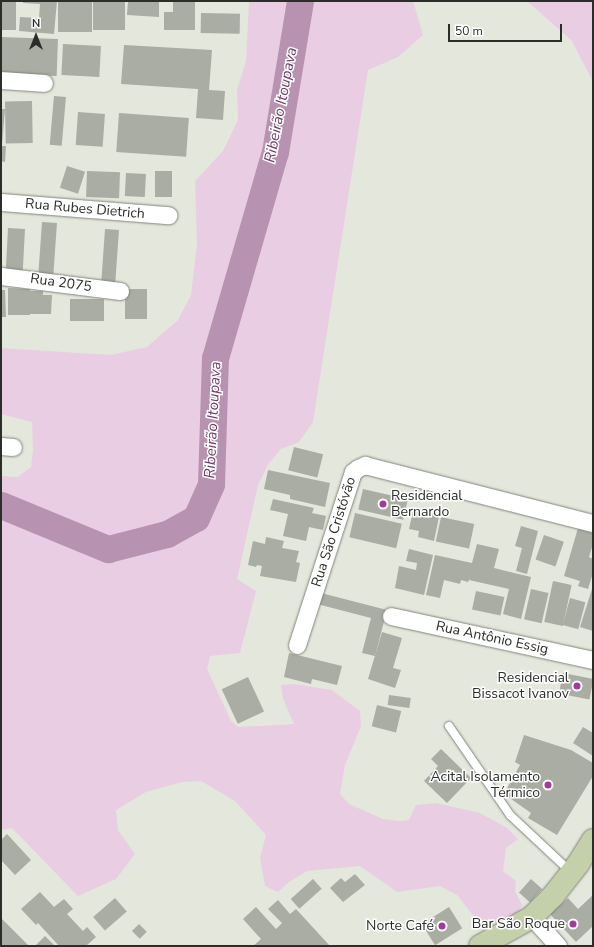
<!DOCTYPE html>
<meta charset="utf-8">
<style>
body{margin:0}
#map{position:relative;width:594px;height:947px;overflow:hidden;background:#e3e7dc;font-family:"Nunito Sans",sans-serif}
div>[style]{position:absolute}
.green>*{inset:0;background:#e9cee3}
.river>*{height:27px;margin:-13.5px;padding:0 13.5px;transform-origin:13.5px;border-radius:13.5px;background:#b893b1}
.building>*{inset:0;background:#a9ada3;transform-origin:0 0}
.roads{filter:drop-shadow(0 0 1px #80847a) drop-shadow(0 0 1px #80847a)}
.lane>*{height:8px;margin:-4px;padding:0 4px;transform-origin:4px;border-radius:4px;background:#fff}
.street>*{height:17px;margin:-8.5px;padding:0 8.5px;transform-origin:8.5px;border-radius:8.5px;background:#fff}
.primary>*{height:22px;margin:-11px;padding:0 11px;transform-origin:11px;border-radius:11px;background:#c4d0a9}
.dots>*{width:11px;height:11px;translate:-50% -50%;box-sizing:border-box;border:2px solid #fff;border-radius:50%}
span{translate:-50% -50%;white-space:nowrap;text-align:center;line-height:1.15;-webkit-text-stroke:3px #fff;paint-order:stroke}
.street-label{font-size:14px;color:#2b2d28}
.poi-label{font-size:14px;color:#2b2d28}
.left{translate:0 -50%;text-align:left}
.right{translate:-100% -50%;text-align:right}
.water-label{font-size:15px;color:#6e3d66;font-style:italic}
.frame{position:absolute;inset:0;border:2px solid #2b2d28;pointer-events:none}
.north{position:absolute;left:16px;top:16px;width:40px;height:40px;-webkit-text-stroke:3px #fff;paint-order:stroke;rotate:0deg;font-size:11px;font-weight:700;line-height:16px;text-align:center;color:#2b2d28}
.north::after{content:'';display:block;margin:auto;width:14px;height:18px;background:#2b2d28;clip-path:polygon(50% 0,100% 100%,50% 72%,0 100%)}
.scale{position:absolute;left:448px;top:24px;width:114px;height:18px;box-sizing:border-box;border:2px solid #2b2d28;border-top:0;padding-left:5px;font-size:12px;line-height:14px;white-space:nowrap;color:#2b2d28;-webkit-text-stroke:3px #fff;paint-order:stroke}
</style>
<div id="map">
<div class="green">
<div style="clip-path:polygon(249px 1px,413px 1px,423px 35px,398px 57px,368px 70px,313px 422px,299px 442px,281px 449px,269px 463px,258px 485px,237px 579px,256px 591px,240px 653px,210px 656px,207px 669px,231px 721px,238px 727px,294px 724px,283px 699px,281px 685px,294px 684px,332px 690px,360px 711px,361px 726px,345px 765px,340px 794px,349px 804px,383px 819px,400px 821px,409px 820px,416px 805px,436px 803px,480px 813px,507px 828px,518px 839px,506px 848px,503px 871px,516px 881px,515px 891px,522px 905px,517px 914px,491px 925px,476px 919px,457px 895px,440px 886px,397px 892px,360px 866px,307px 871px,289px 882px,278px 892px,265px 886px,260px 858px,266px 835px,235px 801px,201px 781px,182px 782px,146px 792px,116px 810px,118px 830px,135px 854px,116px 879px,78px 896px,12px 828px,1px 830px,1px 476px,18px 477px,31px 467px,33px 451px,32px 422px,1px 414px,1px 348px,111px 355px,147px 347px,178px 320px,191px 295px,197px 244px,195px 181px,223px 151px,238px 120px,237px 90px,246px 61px)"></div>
<div style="clip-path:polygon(527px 1px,593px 1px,593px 82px,572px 41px)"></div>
</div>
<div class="river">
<div style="left:1px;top:505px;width:116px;rotate:22.4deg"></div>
<div style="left:108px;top:549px;width:61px;rotate:-14.3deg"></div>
<div style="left:167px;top:534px;width:33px;rotate:-29deg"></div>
<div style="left:196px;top:518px;width:37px;rotate:-66deg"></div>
<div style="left:211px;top:484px;width:126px;rotate:-88.2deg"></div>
<div style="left:215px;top:358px;width:215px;rotate:-73.8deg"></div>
<div style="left:275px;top:152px;width:153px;rotate:-80.6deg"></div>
</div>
<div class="building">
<div style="left:1px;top:1px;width:15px;height:29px"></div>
<div style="clip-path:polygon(23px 1px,57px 1px,54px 34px,19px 31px,20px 17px,39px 18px,40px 4px,23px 3px)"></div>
<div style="left:58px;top:1px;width:34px;height:31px"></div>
<div style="left:93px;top:1px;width:32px;height:29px"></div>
<div style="clip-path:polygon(128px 1px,159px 1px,159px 17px,127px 15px)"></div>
<div style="clip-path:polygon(173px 1px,195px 1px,195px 30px,164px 30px,164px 12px,173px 12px)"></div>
<div style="left:201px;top:13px;width:39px;height:20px;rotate:1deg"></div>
<div style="left:1px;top:37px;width:57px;height:37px;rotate:2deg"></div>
<div style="left:63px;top:44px;width:38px;height:31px;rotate:3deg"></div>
<div style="clip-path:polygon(124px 45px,212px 50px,209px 90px,225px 91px,223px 120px,196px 118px,198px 89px,121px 84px)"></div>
<div style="left:54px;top:96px;width:12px;height:49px;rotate:5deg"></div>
<div style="left:32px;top:101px;width:42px;height:27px;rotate:89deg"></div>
<div style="clip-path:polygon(1px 109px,5px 109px,2px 145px,1px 145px)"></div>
<div style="left:78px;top:112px;width:27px;height:33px;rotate:4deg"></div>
<div style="left:119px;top:113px;width:70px;height:39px;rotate:4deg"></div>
<div style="clip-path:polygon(1px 146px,6px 146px,5px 162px,1px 161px)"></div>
<div style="left:67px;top:166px;width:19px;height:23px;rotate:18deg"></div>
<div style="left:87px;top:171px;width:33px;height:26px;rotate:2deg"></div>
<div style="left:155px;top:171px;width:17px;height:26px"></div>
<div style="left:126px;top:173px;width:20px;height:23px;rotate:3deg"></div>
<div style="left:42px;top:222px;width:15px;height:55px;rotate:4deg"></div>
<div style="left:8px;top:228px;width:17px;height:44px;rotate:3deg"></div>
<div style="left:105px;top:229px;width:14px;height:54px;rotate:4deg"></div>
<div style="clip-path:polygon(8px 288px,30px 289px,30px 291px,43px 291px,43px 295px,52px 295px,51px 314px,30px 314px,30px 301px,30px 315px,8px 315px)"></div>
<div style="left:125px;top:289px;width:22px;height:30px"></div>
<div style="clip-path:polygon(1px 290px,5px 290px,6px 317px,1px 317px)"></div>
<div style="left:70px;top:299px;width:34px;height:22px"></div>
<div style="left:294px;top:447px;width:30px;height:24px;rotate:14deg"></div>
<div style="clip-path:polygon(268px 470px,330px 483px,325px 507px,290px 499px,290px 495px,264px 489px)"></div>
<div style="left:363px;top:489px;width:46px;height:21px;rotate:13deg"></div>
<div style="clip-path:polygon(273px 499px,314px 508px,312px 513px,326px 516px,323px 530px,309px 527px,306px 541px,283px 536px,288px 514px,270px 510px)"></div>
<div style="clip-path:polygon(413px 511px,439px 517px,434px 541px,418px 537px,419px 531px,409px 529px)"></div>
<div style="left:355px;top:513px;width:48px;height:25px;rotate:13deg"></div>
<div style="left:441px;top:517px;width:34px;height:25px;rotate:12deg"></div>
<div style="clip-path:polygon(521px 526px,538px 531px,527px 574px,516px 571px,522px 548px,515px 546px)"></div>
<div style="clip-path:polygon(578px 528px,593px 533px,593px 544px,589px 557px,593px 559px,593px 573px,588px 589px,578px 586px,580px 581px,564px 576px)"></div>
<div style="left:544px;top:535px;width:21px;height:26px;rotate:19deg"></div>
<div style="clip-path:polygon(266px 537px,284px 541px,282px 548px,299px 551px,296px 562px,300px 563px,296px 582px,260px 576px,262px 566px,257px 565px,256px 567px,248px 565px,253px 541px,265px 544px)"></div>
<div style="clip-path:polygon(477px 544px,499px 549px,494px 568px,531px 577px,521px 619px,503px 614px,509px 589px,469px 580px,468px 582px,461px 580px,460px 584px,444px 580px,440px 598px,426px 595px,435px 555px,472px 563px)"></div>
<div style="clip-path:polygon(409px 549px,433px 555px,424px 595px,395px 588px,399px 566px,416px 570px,417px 563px,406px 561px)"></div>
<div style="left:553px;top:581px;width:19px;height:42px;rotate:12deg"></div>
<div style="left:531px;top:589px;width:18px;height:31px;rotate:13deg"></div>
<div style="clip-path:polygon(592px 589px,593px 589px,593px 631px,580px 627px)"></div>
<div style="left:476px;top:591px;width:29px;height:19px;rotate:12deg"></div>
<div style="clip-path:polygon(321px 593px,387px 610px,375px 656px,362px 653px,371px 618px,317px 604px)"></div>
<div style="left:570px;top:598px;width:16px;height:28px;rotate:15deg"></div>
<div style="clip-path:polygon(382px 632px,402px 638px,393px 668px,401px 670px,395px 688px,368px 679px)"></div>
<div style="clip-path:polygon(289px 653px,342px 666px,337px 685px,312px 679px,311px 684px,284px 677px)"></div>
<div style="left:563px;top:673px;width:31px;height:21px;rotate:11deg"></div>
<div style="left:248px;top:677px;width:38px;height:29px;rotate:65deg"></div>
<div style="left:389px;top:695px;width:22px;height:10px;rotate:8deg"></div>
<div style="left:377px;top:705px;width:25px;height:22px;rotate:14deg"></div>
<div style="clip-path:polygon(583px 727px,593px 733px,593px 756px,573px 743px)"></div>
<div style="clip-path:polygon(524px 735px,571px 750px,593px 763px,593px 776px,557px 835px,528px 818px,531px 813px,504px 794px,520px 765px,515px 762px)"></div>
<div style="clip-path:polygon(441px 749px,471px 778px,447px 803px,424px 781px,438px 766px,431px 759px)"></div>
<div style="clip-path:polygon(7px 834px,31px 860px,15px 875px,1px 860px,1px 840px)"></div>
<div style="clip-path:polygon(355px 874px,365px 885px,343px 902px,330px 888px,341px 878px,345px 882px)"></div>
<div style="left:313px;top:879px;width:13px;height:30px;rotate:48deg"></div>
<div style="left:531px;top:879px;width:15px;height:18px;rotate:42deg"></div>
<div style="clip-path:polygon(40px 892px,54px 907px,64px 899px,73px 909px,67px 914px,83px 931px,87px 927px,96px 937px,86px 946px,59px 946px,38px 923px,36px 925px,21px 909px)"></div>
<div style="clip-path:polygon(593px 895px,593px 926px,576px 942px,550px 914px,568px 898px,578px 909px)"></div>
<div style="left:115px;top:898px;width:18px;height:29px;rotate:49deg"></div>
<div style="clip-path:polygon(278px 900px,290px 914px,296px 909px,330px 946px,253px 946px,261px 939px,243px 919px,256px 907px,276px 929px,282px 923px,268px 909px)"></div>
<div style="left:449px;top:907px;width:25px;height:32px;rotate:58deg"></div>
<div style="clip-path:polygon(1px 918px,29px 946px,1px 946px)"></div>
<div style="left:139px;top:924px;width:11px;height:10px;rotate:45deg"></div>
<div style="clip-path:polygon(45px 936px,55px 946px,35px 946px)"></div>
</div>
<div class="roads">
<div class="lane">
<div style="left:449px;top:726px;width:108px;rotate:55.6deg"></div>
<div style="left:510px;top:815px;width:83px;rotate:43.1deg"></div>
</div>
<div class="street">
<div style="left:1px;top:80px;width:43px;rotate:4deg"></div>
<div style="left:1px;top:202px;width:168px;rotate:4.5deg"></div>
<div style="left:1px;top:276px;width:120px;rotate:7.2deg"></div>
<div style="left:1px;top:446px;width:12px;rotate:5deg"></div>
<div style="left:391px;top:616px;width:207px;rotate:12.3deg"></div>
<div style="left:297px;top:645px;width:182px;rotate:-72.1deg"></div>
<div style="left:353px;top:472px;width:6px;rotate:-39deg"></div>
<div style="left:358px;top:468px;width:8px;rotate:-23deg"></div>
<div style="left:365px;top:465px;width:235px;rotate:14.3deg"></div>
<div style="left:532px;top:917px;width:39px;rotate:48deg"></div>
</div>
<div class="primary">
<div style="left:480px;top:946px;width:60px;rotate:-29.1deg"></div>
<div style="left:532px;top:917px;width:30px;rotate:-45deg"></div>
<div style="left:553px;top:896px;width:41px;rotate:-52deg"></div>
<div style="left:578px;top:864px;width:28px;rotate:-58deg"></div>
</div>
</div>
<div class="dots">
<div style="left:383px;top:504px;background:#a53999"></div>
<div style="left:577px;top:686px;background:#a53999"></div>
<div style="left:548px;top:785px;background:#a53999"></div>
<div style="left:573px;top:924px;background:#a53999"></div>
<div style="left:442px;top:926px;background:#a53999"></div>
</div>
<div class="street-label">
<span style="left:85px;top:209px;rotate:5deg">Rua Rubes Dietrich</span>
<span style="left:61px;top:283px;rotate:8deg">Rua 2075</span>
<span style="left:334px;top:532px;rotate:-72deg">Rua São Cristóvão</span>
<span style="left:492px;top:638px;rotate:12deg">Rua Antônio Essig</span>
</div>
<div class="poi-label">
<span class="left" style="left:391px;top:504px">Residencial<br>Bernardo</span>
<span class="right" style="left:569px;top:686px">Residencial<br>Bissacot Ivanov</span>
<span class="right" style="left:540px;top:785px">Acital Isolamento<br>Térmico</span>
<span class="right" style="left:565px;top:924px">Bar São Roque</span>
<span class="right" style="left:434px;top:926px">Norte Café</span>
</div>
<div class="water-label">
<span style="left:281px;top:105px;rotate:-79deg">Ribeirão Itoupava</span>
<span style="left:213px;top:420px;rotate:-87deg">Ribeirão Itoupava</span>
</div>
<div class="frame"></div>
<div class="north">N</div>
<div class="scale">50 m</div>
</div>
